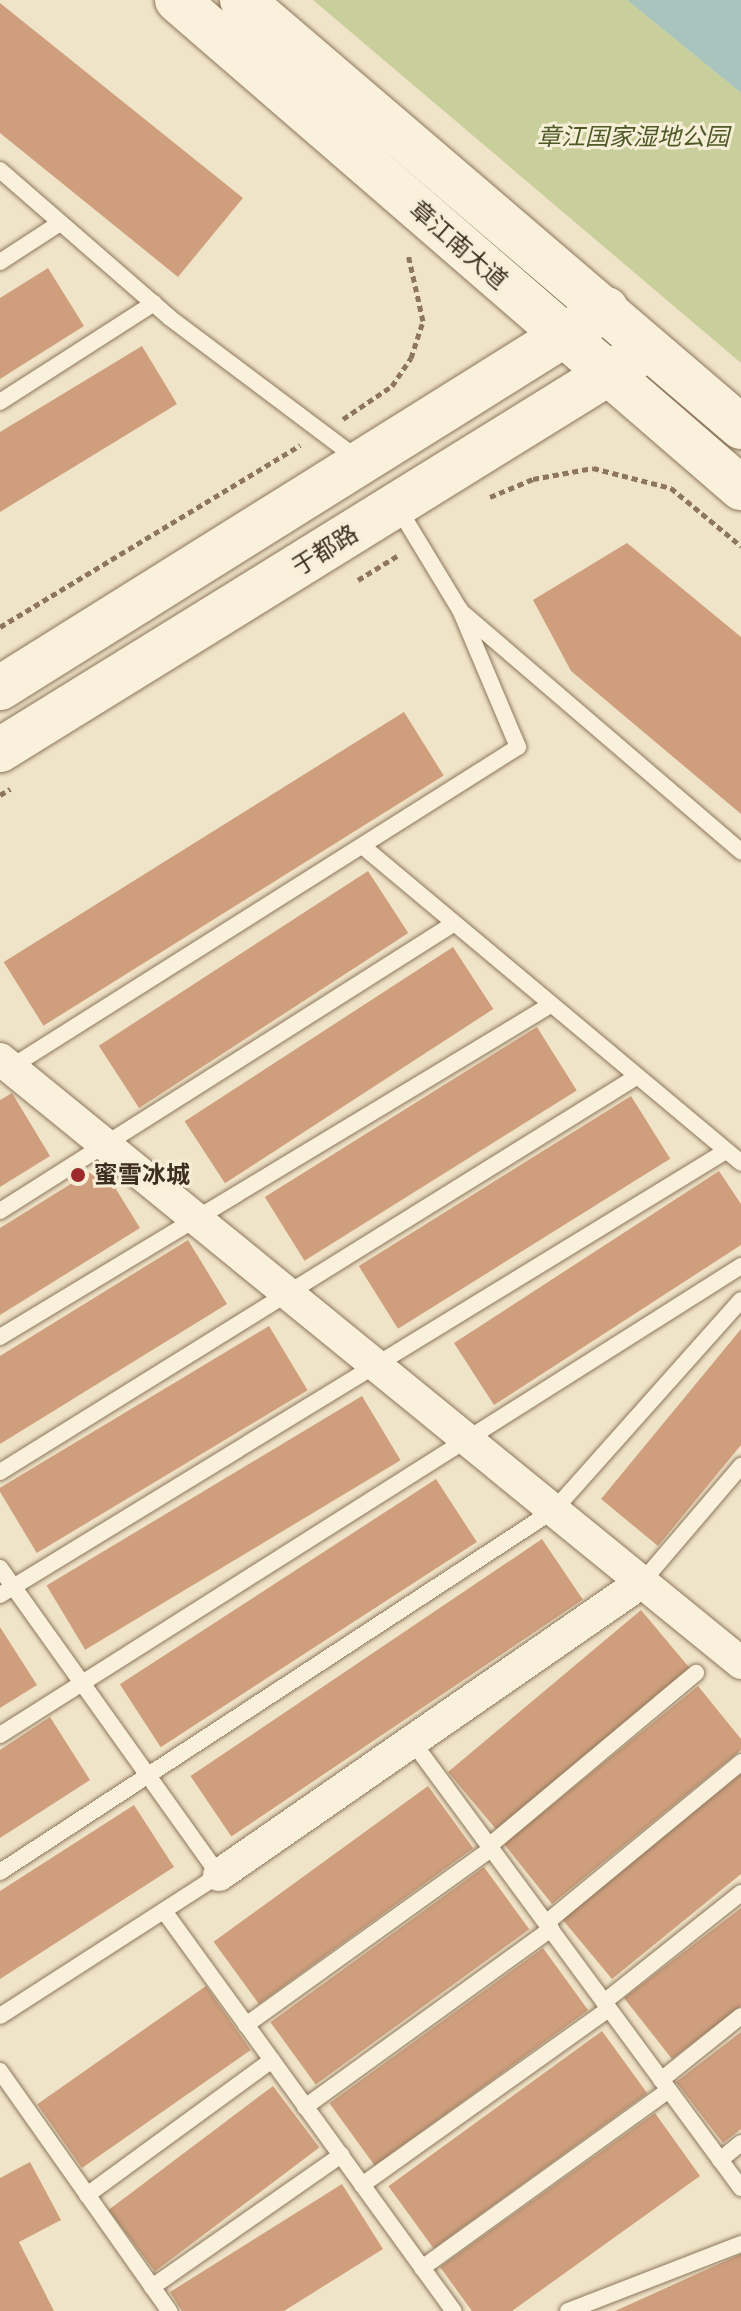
<!DOCTYPE html>
<meta charset="utf-8">
<style>
body{margin:0}
#map{position:relative;width:741px;height:2311px;overflow:hidden;background:#f0e4c8;font-family:Merriweather,"Noto Sans SC",serif}
div>[style]{position:absolute}
.green>*{inset:0;background:#c9cf9b}
.water>*{inset:0;background:#a9c4bc}
.building>*{inset:0;background:#cf9f7d;transform-origin:0 0}
.path>*{height:5px;margin-top:-2.5px;transform-origin:0;background:repeating-linear-gradient(90deg,#8d765c 0 6px,transparent 0 10px)}
.roads{filter:drop-shadow(0 0 2px #8d765c) drop-shadow(0 0 2px #8d765c)}
.service>*{height:16px;margin:-8px;padding:0 8px;transform-origin:8px;border-radius:8px;background:#faf1dc}
.minor>*{height:32px;margin:-16px;padding:0 16px;transform-origin:16px;border-radius:16px;background:#faf1dc}
.secondary>*{height:44px;margin:-22px;padding:0 22px;transform-origin:22px;border-radius:22px;background:#faf1dc}
.dots>*{width:22px;height:22px;translate:-50% -50%;box-sizing:border-box;border:4px solid #f7eed8;border-radius:50%}
span{translate:-50% -50%;white-space:nowrap;text-align:center;line-height:1.15;-webkit-text-stroke:6px #f7eed8;paint-order:stroke}
.park-label{font-size:24px;color:#4d5a26;font-style:italic}
.street-label{font-size:24px;color:#3d2e20}
.poi-label{font-size:24px;color:#3d2e20;font-weight:700}
.left{translate:0 -50%;text-align:left}
</style>
<div id="map">
<div class="green">
<div style="clip-path:polygon(313px 0,627px 0,741px 93px,741px 363px)"></div>
</div>
<div class="water">
<div style="clip-path:polygon(627px 0,741px 0,741px 93px)"></div>
</div>
<div class="building">
<div style="clip-path:polygon(0 3px,243px 198px,178px 277px,0 133px)"></div>
<div style="clip-path:polygon(48px 268px,84px 326px,0 379px,0 298px)"></div>
<div style="clip-path:polygon(142px 346px,177px 404px,0 512px,0 432px)"></div>
<div style="clip-path:polygon(627px 543px,741px 637px,741px 814px,571px 671px,533px 600px)"></div>
<div style="left:404px;top:712px;width:75px;height:472px;rotate:58deg"></div>
<div style="left:368px;top:871px;width:74px;height:321px;rotate:57deg"></div>
<div style="left:453px;top:947px;width:74px;height:320px;rotate:57deg"></div>
<div style="left:537px;top:1027px;width:75px;height:321px;rotate:58deg"></div>
<div style="clip-path:polygon(12px 1093px,50px 1156px,0 1187px,0 1100px)"></div>
<div style="left:631px;top:1096px;width:74px;height:321px;rotate:58deg"></div>
<div style="clip-path:polygon(101px 1165px,140px 1228px,0 1315px,0 1228px)"></div>
<div style="clip-path:polygon(719px 1171px,741px 1204px,741px 1245px,494px 1405px,454px 1343px)"></div>
<div style="clip-path:polygon(188px 1240px,227px 1304px,0 1444px,0 1356px)"></div>
<div style="left:269px;top:1326px;width:75px;height:316px;rotate:59deg"></div>
<div style="clip-path:polygon(741px 1329px,741px 1445px,658px 1546px,601px 1499px)"></div>
<div style="left:362px;top:1396px;width:75px;height:368px;rotate:59deg"></div>
<div style="left:436px;top:1479px;width:75px;height:377px;rotate:57deg"></div>
<div style="left:542px;top:1539px;width:73px;height:424px;rotate:56deg"></div>
<div style="left:641px;top:1610px;width:77px;height:252px;rotate:50deg"></div>
<div style="clip-path:polygon(0 1627px,37px 1685px,0 1708px)"></div>
<div style="clip-path:polygon(698px 1686px,741px 1739px,741px 1750px,552px 1904px,504px 1844px)"></div>
<div style="clip-path:polygon(50px 1717px,90px 1780px,0 1838px,0 1750px)"></div>
<div style="clip-path:polygon(741px 1774px,741px 1874px,612px 1979px,562px 1919px)"></div>
<div style="left:428px;top:1786px;width:77px;height:265px;rotate:54deg"></div>
<div style="clip-path:polygon(134px 1805px,174px 1867px,0 1979px,0 1891px)"></div>
<div style="left:484px;top:1867px;width:77px;height:264px;rotate:54deg"></div>
<div style="clip-path:polygon(741px 1908px,741px 2006px,672px 2059px,624px 1998px)"></div>
<div style="left:543px;top:1948px;width:77px;height:264px;rotate:54deg"></div>
<div style="left:206px;top:1986px;width:78px;height:206px;rotate:55deg"></div>
<div style="left:602px;top:2031px;width:77px;height:264px;rotate:54deg"></div>
<div style="clip-path:polygon(741px 2032px,741px 2129px,723px 2143px,676px 2082px)"></div>
<div style="left:273px;top:2086px;width:77px;height:206px;rotate:53deg"></div>
<div style="clip-path:polygon(655px 2113px,700px 2176px,512px 2311px,472px 2311px,440px 2267px)"></div>
<div style="clip-path:polygon(30px 2162px,61px 2220px,19px 2242px,54px 2311px,0 2311px,0 2178px)"></div>
<div style="clip-path:polygon(342px 2184px,383px 2249px,284px 2311px,182px 2311px,170px 2292px)"></div>
<div style="clip-path:polygon(741px 2254px,741px 2311px,615px 2311px)"></div>
</div>
<div class="path">
<div style="left:343px;top:419px;width:59px;rotate:-34deg"></div>
<div style="left:392px;top:386px;width:34px;rotate:-56deg"></div>
<div style="left:411px;top:358px;width:39px;rotate:-72deg"></div>
<div style="left:423px;top:321px;width:69px;rotate:-102.6deg"></div>
<div style="left:490px;top:497px;width:47px;rotate:-22.7deg"></div>
<div style="left:533px;top:479px;width:61px;rotate:-10.4deg"></div>
<div style="left:593px;top:468px;width:81px;rotate:14.4deg"></div>
<div style="left:671px;top:488px;width:91px;rotate:39.6deg"></div>
<div style="left:358px;top:580px;width:46px;rotate:-31.6deg"></div>
<div style="left:0;top:627px;width:351px;rotate:-31.2deg"></div>
<div style="left:0;top:795px;width:12px;rotate:-31deg"></div>
</div>
<div class="roads">
<div class="service">
<div style="left:0;top:170px;width:225px;rotate:41deg"></div>
<div style="left:170px;top:318px;width:236px;rotate:36.9deg"></div>
<div style="left:0;top:262px;width:72px;rotate:-33deg"></div>
<div style="left:0;top:402px;width:183px;rotate:-32.7deg"></div>
<div style="left:464px;top:614px;width:365px;rotate:40.6deg"></div>
<div style="left:366px;top:849px;width:489px;rotate:39.9deg"></div>
<div style="left:8px;top:1069px;width:603px;rotate:-32.27deg"></div>
<div style="left:518px;top:747px;width:149px;rotate:-112.9deg"></div>
<div style="left:460px;top:610px;width:122px;rotate:-121.2deg"></div>
<div style="left:0;top:1211px;width:533px;rotate:-32.35deg"></div>
<div style="left:0;top:1337px;width:639px;rotate:-31.1deg"></div>
<div style="left:0;top:1472px;width:749px;rotate:-31.84deg"></div>
<div style="left:0;top:1568px;width:377px;rotate:54.5deg"></div>
<div style="left:219px;top:1875px;width:260px;rotate:147.2deg"></div>
<div style="left:642px;top:1582px;width:153px;rotate:-49.5deg"></div>
<div style="left:0;top:1595px;width:851px;rotate:-31.45deg"></div>
<div style="left:0;top:1735px;width:877px;rotate:-32.33deg"></div>
<div style="left:412px;top:1741px;width:555px;rotate:53.65deg"></div>
<div style="left:489px;top:1846px;width:270px;rotate:-39.9deg"></div>
<div style="left:0;top:1872px;width:662px;rotate:-33.16deg"></div>
<div style="left:554px;top:1510px;width:281px;rotate:-48.3deg"></div>
<div style="left:164px;top:1911px;width:494px;rotate:54.1deg"></div>
<div style="left:546px;top:1923px;width:253px;rotate:-39.5deg"></div>
<div style="left:604px;top:2002px;width:175px;rotate:-38.5deg"></div>
<div style="left:246px;top:2025px;width:302px;rotate:-35.7deg"></div>
<div style="left:0;top:2071px;width:294px;rotate:54.8deg"></div>
<div style="left:661px;top:2080px;width:102px;rotate:-38.7deg"></div>
<div style="left:305px;top:2107px;width:304px;rotate:-35.9deg"></div>
<div style="left:720px;top:2160px;width:27px;rotate:-39deg"></div>
<div style="left:362px;top:2185px;width:303px;rotate:-35.5deg"></div>
<div style="left:87px;top:2195px;width:229px;rotate:-36.1deg"></div>
<div style="left:422px;top:2268px;width:304px;rotate:-35.8deg"></div>
<div style="left:152px;top:2287px;width:231px;rotate:-34.9deg"></div>
<div style="left:568px;top:2311px;width:186px;rotate:-21.2deg"></div>
</div>
<div class="minor">
<div style="left:0;top:1059px;width:956px;rotate:39.18deg"></div>
<div style="left:219px;top:1875px;width:515px;rotate:-34.71deg"></div>
</div>
<div class="secondary">
<div style="left:177px;top:0;width:746px;rotate:40.87deg"></div>
<div style="left:242px;top:0;width:657px;rotate:40.55deg"></div>
<div style="left:0;top:688px;width:715px;rotate:-32.02deg"></div>
<div style="left:0;top:750px;width:762px;rotate:-31.75deg"></div>
</div>
</div>
<div class="dots">
<div style="left:78px;top:1175px;background:#9e2a2b"></div>
</div>
<div class="park-label">
<span style="left:633px;top:137px">章江国家湿地公园</span>
</div>
<div class="street-label">
<span style="left:459px;top:245px;rotate:41deg">章江南大道</span>
<span style="left:325px;top:550px;rotate:-32deg">于都路</span>
</div>
<div class="poi-label">
<span class="left" style="left:94px;top:1175px">蜜雪冰城</span>
</div>
</div>
